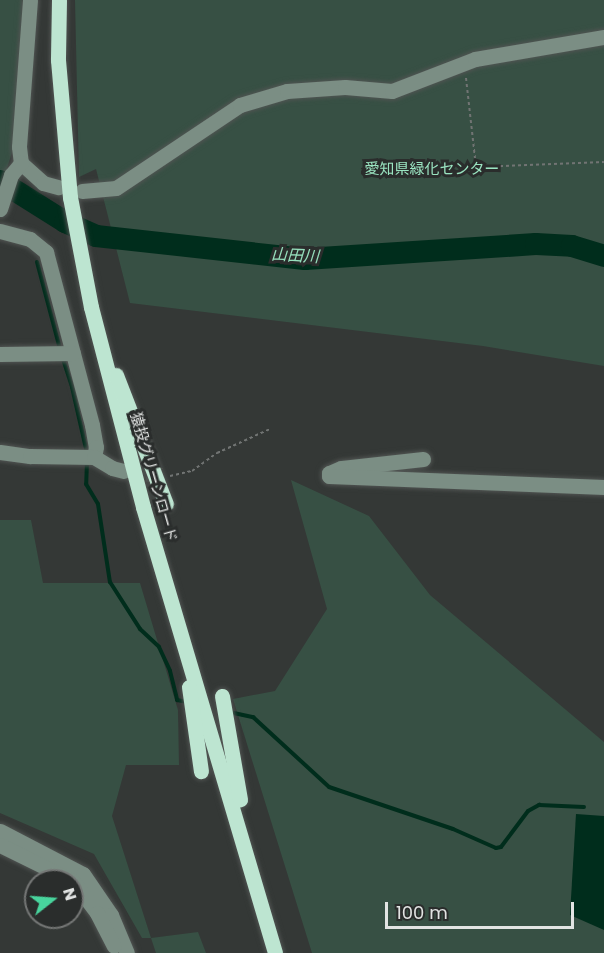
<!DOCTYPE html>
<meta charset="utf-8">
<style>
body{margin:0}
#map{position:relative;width:604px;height:953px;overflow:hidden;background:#343836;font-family:Poppins,"Noto Sans JP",sans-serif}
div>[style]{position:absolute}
.green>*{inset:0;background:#375044}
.water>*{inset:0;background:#002d1c}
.stream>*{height:4px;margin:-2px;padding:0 2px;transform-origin:2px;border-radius:2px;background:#002d1c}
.river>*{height:22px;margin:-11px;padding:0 11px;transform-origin:11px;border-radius:11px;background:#002d1c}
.minor-tunnel>*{height:15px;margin-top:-7.5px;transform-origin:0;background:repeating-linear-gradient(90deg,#4e5250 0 15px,transparent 0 23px)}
.path>*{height:2px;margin-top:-1px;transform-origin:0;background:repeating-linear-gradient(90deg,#717473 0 3px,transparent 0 6px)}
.roads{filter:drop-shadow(0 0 2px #505452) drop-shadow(0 0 2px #505452)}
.minor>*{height:15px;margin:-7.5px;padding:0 7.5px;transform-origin:7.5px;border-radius:7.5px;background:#7b8e84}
.major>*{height:15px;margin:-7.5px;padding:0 7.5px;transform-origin:7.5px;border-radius:7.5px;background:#bde5d1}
span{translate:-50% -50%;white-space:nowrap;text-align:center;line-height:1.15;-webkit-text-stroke:6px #2a2d2c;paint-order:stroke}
.park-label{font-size:15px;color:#9ae4c1}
.street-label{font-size:15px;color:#e2e4e3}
.water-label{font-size:16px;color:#96e0bd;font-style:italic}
.north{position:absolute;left:24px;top:869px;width:60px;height:60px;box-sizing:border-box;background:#2a2d2c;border:2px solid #747675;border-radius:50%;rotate:73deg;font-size:16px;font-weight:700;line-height:24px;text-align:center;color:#e2e4e3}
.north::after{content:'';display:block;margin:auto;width:21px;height:27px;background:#48d49d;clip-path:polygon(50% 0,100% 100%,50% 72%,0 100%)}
.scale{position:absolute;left:385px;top:902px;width:189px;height:27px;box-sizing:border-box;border:3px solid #e2e4e3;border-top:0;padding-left:8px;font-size:18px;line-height:21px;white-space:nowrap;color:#e2e4e3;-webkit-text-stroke:4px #2a2d2c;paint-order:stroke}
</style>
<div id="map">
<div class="green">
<div style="clip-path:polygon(0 0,23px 0,12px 152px,0 192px)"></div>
<div style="clip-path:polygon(75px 0,604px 0,604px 366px,483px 346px,130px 303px,96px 169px,79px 177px)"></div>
<div style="clip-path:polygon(291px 480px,369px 516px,430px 595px,604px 742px,604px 953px,312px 953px,233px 699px,275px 691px,327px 609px)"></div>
<div style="clip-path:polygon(0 520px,31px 520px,43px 583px,140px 583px,178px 710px,179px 765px,126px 765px,112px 816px,151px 938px,198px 932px,206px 953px,156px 953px,151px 938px,142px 938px,94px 854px,0 813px)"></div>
</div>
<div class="water">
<div style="clip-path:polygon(576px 814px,604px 816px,604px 930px,570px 915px)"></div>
</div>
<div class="stream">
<div style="left:37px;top:262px;width:90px;rotate:75.2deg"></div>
<div style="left:62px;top:356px;width:33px;rotate:72deg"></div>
<div style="left:72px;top:387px;width:68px;rotate:77.2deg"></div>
<div style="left:87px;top:461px;width:23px;rotate:92deg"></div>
<div style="left:86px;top:484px;width:23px;rotate:59deg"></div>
<div style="left:98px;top:504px;width:79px;rotate:81.3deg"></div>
<div style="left:110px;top:582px;width:56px;rotate:57.4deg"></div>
<div style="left:140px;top:629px;width:26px;rotate:43deg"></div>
<div style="left:159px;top:647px;width:26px;rotate:65deg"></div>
<div style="left:170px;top:671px;width:30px;rotate:76deg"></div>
<div style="left:177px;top:700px;width:10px;rotate:11deg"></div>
<div style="left:229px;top:712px;width:25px;rotate:12deg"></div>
<div style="left:253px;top:717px;width:103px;rotate:42.6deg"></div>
<div style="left:329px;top:787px;width:131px;rotate:18.7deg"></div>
<div style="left:453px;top:829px;width:47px;rotate:23.8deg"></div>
<div style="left:496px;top:848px;width:5px;rotate:-11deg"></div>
<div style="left:501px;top:847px;width:45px;rotate:-53.1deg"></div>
<div style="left:528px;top:811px;width:13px;rotate:-29deg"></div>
<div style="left:539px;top:805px;width:45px;rotate:2.5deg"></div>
</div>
<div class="river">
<div style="left:0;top:181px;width:77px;rotate:32.2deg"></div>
<div style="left:65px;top:222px;width:34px;rotate:24deg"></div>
<div style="left:96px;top:236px;width:210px;rotate:6.3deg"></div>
<div style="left:305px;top:259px;width:231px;rotate:-3.7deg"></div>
<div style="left:536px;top:244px;width:36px;rotate:3deg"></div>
<div style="left:572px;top:246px;width:34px;rotate:17deg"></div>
</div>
<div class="minor-tunnel">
<div style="left:124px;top:471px;width:45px;rotate:6.3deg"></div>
</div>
<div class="path">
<div style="left:466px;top:78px;width:90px;rotate:83.6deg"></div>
<div style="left:476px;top:167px;width:128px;rotate:-2.2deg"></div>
<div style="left:170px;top:476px;width:23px;rotate:-13deg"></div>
<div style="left:192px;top:471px;width:31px;rotate:-36deg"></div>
<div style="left:217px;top:453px;width:58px;rotate:-24.4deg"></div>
</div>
<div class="roads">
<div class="minor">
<div style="left:30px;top:0;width:147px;rotate:94.3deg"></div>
<div style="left:19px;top:147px;width:16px;rotate:83deg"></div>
<div style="left:21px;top:163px;width:30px;rotate:42deg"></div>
<div style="left:43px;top:183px;width:16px;rotate:15deg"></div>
<div style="left:82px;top:191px;width:34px;rotate:-5deg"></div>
<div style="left:116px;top:188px;width:149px;rotate:-33.8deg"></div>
<div style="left:240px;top:105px;width:49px;rotate:-16.6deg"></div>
<div style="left:287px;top:91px;width:58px;rotate:-3.9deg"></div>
<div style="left:345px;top:87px;width:47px;rotate:4.9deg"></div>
<div style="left:392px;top:91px;width:89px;rotate:-21.1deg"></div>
<div style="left:475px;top:59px;width:131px;rotate:-9.7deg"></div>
<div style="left:0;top:209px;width:36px;rotate:-72deg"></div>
<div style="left:11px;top:175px;width:16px;rotate:-50deg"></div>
<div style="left:0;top:231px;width:31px;rotate:15deg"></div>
<div style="left:30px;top:239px;width:21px;rotate:39deg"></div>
<div style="left:46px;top:252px;width:179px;rotate:75.1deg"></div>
<div style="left:92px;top:425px;width:22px;rotate:80deg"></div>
<div style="left:96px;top:447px;width:10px;rotate:101deg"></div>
<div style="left:0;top:354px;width:73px;rotate:-0.8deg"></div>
<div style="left:0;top:452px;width:30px;rotate:8deg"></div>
<div style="left:30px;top:456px;width:64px;rotate:0.9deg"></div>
<div style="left:94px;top:457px;width:21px;rotate:31deg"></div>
<div style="left:112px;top:468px;width:12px;rotate:14deg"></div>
<div style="left:423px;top:459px;width:82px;rotate:173.7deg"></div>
<div style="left:341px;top:468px;width:13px;rotate:157deg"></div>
<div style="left:329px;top:473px;width:3px;rotate:90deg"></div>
<div style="left:329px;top:476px;width:275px;rotate:2.3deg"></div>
<div style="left:0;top:831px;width:93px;rotate:27.4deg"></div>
<div style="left:83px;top:874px;width:50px;rotate:55.7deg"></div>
<div style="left:111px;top:915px;width:41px;rotate:67.2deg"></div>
<div style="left:0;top:845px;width:81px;rotate:26.3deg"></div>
<div style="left:73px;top:881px;width:40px;rotate:53deg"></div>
<div style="left:97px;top:913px;width:37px;rotate:63deg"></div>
</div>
<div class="major">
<div style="left:59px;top:0;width:60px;rotate:91deg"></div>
<div style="left:58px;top:60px;width:138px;rotate:85deg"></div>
<div style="left:70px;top:197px;width:112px;rotate:79.2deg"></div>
<div style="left:91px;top:307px;width:207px;rotate:75.4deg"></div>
<div style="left:143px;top:507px;width:465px;rotate:73.5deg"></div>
<div style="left:116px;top:375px;width:138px;rotate:68.8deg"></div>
<div style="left:189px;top:687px;width:85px;rotate:81.9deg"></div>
<div style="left:222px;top:696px;width:105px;rotate:80.1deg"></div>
</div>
</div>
<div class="park-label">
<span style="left:432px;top:169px">愛知県緑化センター</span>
</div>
<div class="street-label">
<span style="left:154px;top:477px;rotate:74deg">猿投グリーンロード</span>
</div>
<div class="water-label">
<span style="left:295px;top:256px;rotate:3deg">山田川</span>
</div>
<div class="north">N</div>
<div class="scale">100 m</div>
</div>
